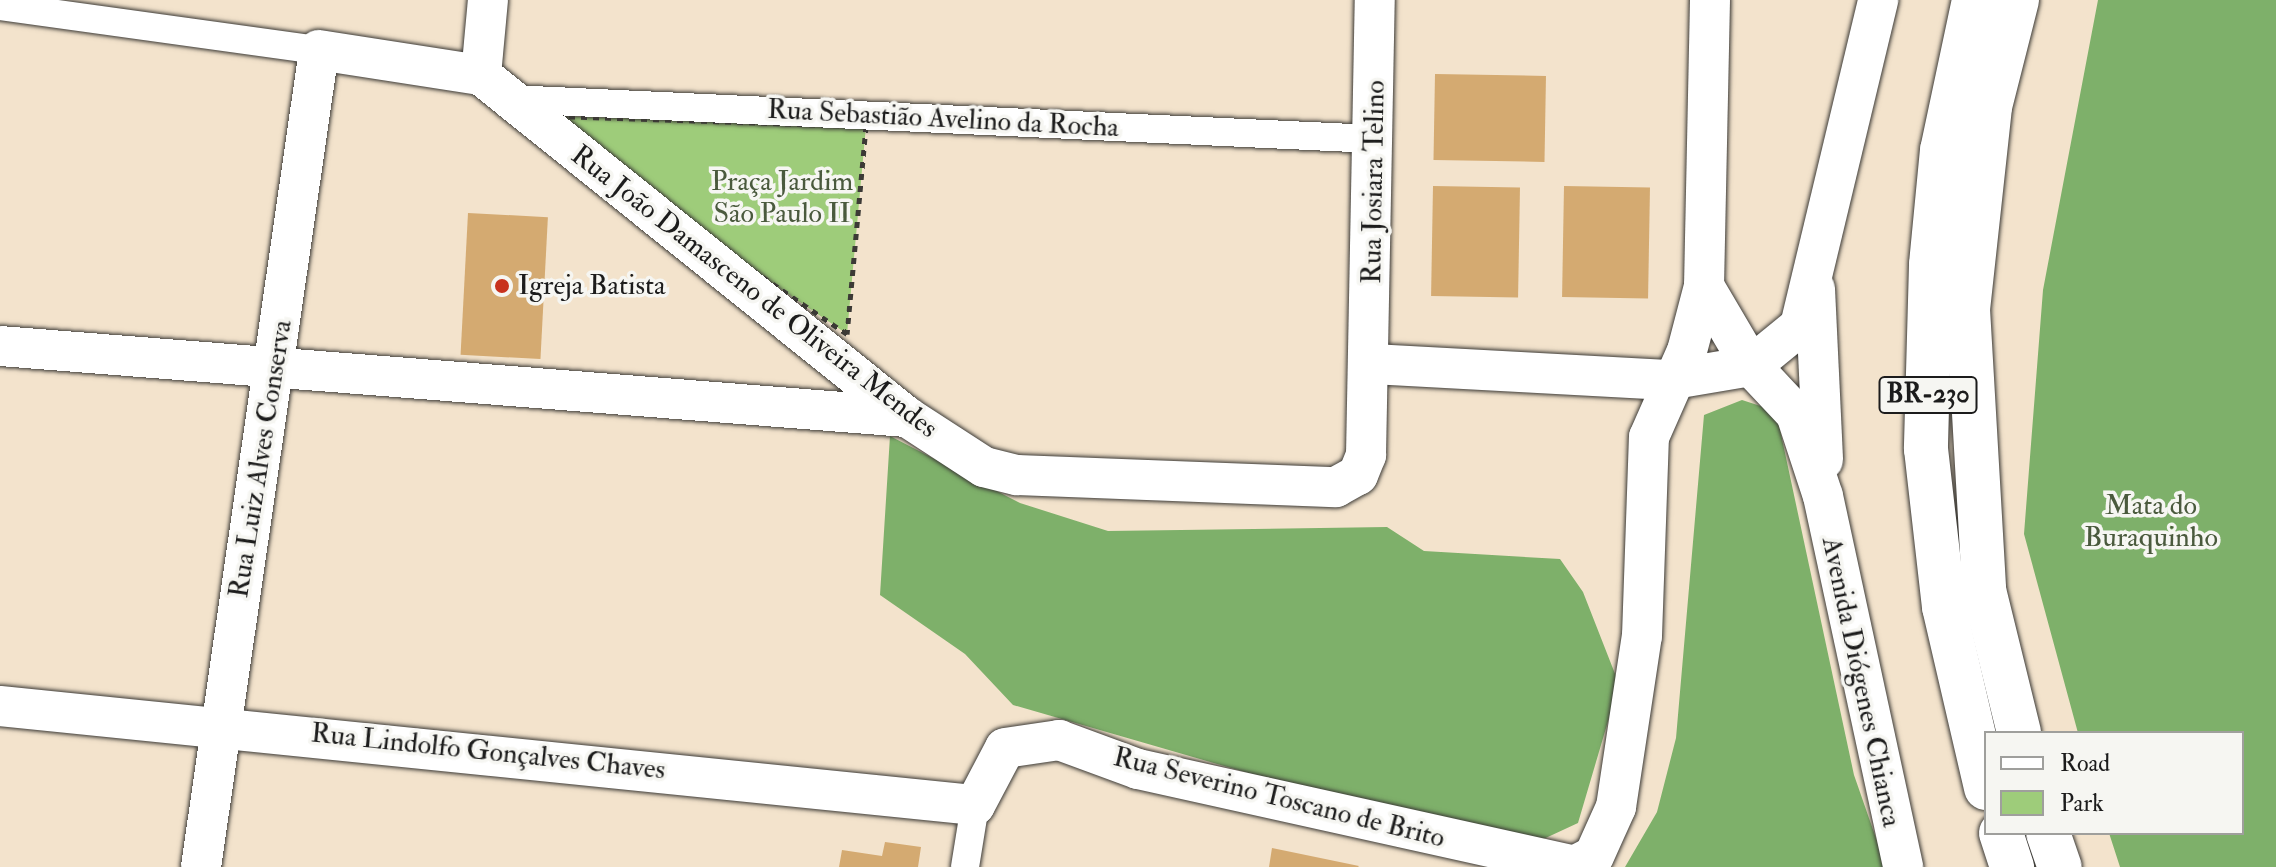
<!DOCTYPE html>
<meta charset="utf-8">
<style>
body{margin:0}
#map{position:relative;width:2276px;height:867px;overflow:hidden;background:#f3e3cc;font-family:"IM FELL Double Pica",serif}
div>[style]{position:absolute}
.green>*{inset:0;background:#9ecc7a}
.forest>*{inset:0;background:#7eb06a}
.building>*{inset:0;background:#d4aa71;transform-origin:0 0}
.path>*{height:5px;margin-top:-2.5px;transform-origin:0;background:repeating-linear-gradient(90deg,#3c3a36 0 6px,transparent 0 12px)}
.roads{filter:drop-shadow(0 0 2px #3c3a36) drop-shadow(0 0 2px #3c3a36)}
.street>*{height:28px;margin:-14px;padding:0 14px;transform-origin:14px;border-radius:14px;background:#fff}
.secondary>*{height:40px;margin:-20px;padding:0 20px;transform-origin:20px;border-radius:20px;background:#fff}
.highway>*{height:44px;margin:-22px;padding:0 22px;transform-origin:22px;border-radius:22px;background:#fff}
.dots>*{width:22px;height:22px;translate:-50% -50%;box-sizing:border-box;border:4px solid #f6f6f2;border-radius:50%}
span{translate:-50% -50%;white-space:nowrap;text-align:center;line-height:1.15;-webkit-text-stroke:7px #f6f6f2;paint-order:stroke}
.shield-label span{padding:2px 6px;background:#f6f6f2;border:2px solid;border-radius:6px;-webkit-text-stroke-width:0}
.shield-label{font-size:26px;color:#1c1c1c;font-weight:700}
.street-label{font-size:28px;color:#1c1c1c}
.park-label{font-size:28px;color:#4a5a3d}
.poi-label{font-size:28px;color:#1c1c1c}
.left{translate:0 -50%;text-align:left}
.legend{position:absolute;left:1984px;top:731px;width:260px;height:104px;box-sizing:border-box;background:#f6f6f2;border:2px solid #9f9f9c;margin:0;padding:10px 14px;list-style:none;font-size:24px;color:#1c1c1c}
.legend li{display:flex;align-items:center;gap:16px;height:40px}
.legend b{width:40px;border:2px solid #9f9f9c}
</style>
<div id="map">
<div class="green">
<div style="clip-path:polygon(557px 116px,866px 126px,847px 334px,701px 235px)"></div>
</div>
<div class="forest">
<div style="clip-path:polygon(2098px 0,2276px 0,2276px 867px,2120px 867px,2109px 833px,2242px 833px,2242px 733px,2078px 733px,2024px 534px,2043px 290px)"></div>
<div style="clip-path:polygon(1742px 400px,1776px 411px,1854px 775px,1886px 867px,1625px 867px,1657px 812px,1676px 738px,1704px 415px)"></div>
<div style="clip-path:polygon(890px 436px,1020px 503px,1108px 531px,1387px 527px,1424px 551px,1560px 559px,1583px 592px,1619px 684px,1578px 823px,1537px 842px,1276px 781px,1013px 705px,965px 654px,880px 595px)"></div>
</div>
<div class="building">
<div style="left:1435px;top:74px;width:111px;height:86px;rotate:1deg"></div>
<div style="left:1433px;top:186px;width:87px;height:110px;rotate:1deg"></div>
<div style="left:1564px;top:186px;width:86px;height:111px;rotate:1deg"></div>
<div style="left:468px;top:213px;width:80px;height:142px;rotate:3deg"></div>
<div style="clip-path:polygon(885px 842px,921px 847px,918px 867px,839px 867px,842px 850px,882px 856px)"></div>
<div style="clip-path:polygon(1272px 848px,1359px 866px,1358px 867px,1269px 867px)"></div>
</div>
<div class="path">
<div style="left:557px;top:116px;width:309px;rotate:1.9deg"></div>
<div style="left:866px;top:126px;width:209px;rotate:95.2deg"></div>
<div style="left:847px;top:334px;width:176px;rotate:-145.9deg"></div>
<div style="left:701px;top:235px;width:187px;rotate:-140.4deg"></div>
</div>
<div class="roads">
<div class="street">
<div style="left:0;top:6px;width:322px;rotate:7.9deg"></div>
<div style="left:510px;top:99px;width:866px;rotate:2.65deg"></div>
<div style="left:965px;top:867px;width:63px;rotate:-80.8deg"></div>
</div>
<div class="secondary">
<div style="left:1710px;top:0;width:286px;rotate:91.2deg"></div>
<div style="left:1704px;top:286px;width:93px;rotate:59.6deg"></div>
<div style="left:1751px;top:366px;width:66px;rotate:46.8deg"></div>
<div style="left:1796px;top:414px;width:86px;rotate:71.8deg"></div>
<div style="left:1823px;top:496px;width:380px;rotate:77.8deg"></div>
<div style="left:481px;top:75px;width:546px;rotate:38.76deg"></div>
<div style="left:907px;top:417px;width:92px;rotate:33deg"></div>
<div style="left:984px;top:467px;width:34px;rotate:14deg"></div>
<div style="left:1017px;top:475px;width:319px;rotate:2.2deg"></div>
<div style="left:1336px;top:487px;width:25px;rotate:-29deg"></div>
<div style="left:1358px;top:475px;width:22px;rotate:-68deg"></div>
<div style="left:1366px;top:455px;width:455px;rotate:-88.9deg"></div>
<div style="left:481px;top:75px;width:75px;rotate:-84.7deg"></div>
<div style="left:1815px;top:289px;width:171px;rotate:87.3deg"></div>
<div style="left:0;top:346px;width:910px;rotate:4.48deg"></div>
<div style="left:1372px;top:364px;width:296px;rotate:3.1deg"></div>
<div style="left:1668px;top:380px;width:84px;rotate:-9.6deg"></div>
<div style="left:1751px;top:366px;width:63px;rotate:-39.2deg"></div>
<div style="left:1800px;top:326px;width:335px;rotate:-76.5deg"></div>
<div style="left:0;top:706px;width:980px;rotate:5.8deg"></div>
<div style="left:975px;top:805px;width:64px;rotate:-62.2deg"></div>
<div style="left:1005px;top:748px;width:55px;rotate:-8.4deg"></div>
<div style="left:1059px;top:740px;width:84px;rotate:20.2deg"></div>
<div style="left:1138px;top:769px;width:447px;rotate:12.5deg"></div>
<div style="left:1574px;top:866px;width:22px;rotate:-27deg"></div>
<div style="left:1594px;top:856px;width:54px;rotate:-65.8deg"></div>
<div style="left:1616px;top:807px;width:173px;rotate:-81.4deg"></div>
<div style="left:1642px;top:636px;width:199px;rotate:-88deg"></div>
<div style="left:1649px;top:437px;width:94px;rotate:-66.2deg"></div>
<div style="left:1687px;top:351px;width:67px;rotate:-75.3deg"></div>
<div style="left:201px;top:867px;width:825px;rotate:-81.78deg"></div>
<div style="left:319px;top:50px;width:164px;rotate:8.8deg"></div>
</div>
<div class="highway">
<div style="left:1974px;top:0;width:153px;rotate:102deg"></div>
<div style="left:1942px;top:150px;width:116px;rotate:95.5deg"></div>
<div style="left:1931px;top:265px;width:184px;rotate:91.6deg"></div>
<div style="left:1926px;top:449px;width:159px;rotate:83.5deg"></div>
<div style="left:1944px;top:607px;width:186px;rotate:76.9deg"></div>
<div style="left:2017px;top:0;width:110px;rotate:104.2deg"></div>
<div style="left:1990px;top:107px;width:203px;rotate:96.2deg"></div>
<div style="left:1968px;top:309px;width:281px;rotate:86.7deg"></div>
<div style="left:1984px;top:590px;width:147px;rotate:76.2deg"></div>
<div style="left:2001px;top:833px;width:36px;rotate:72deg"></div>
<div style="left:2048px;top:833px;width:36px;rotate:71deg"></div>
</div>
</div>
<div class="dots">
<div style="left:502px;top:286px;background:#c8321e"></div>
</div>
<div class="shield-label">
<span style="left:1928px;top:395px">BR-230</span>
</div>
<div class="street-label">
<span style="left:943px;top:119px;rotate:3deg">Rua Sebastião Avelino da Rocha</span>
<span style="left:1374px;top:182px;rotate:-89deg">Rua Josiara Telino</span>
<span style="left:754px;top:292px;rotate:38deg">Rua João Damasceno de Oliveira Mendes</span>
<span style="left:261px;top:459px;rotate:-81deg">Rua Luiz Alves Conserva</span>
<span style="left:1861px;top:682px;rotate:78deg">Avenida Diógenes Chianca</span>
<span style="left:488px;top:752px;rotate:6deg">Rua Lindolfo Gonçalves Chaves</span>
<span style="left:1279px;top:798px;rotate:14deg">Rua Severino Toscano de Brito</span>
</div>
<div class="park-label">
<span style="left:782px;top:198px">Praça Jardim<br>São Paulo II</span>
<span style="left:2151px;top:522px">Mata do<br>Buraquinho</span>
</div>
<div class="poi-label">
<span class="left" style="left:518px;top:286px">Igreja Batista</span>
</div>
<ul class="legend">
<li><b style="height:10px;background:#fff"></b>Road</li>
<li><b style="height:22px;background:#9ecc7a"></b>Park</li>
</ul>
</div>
